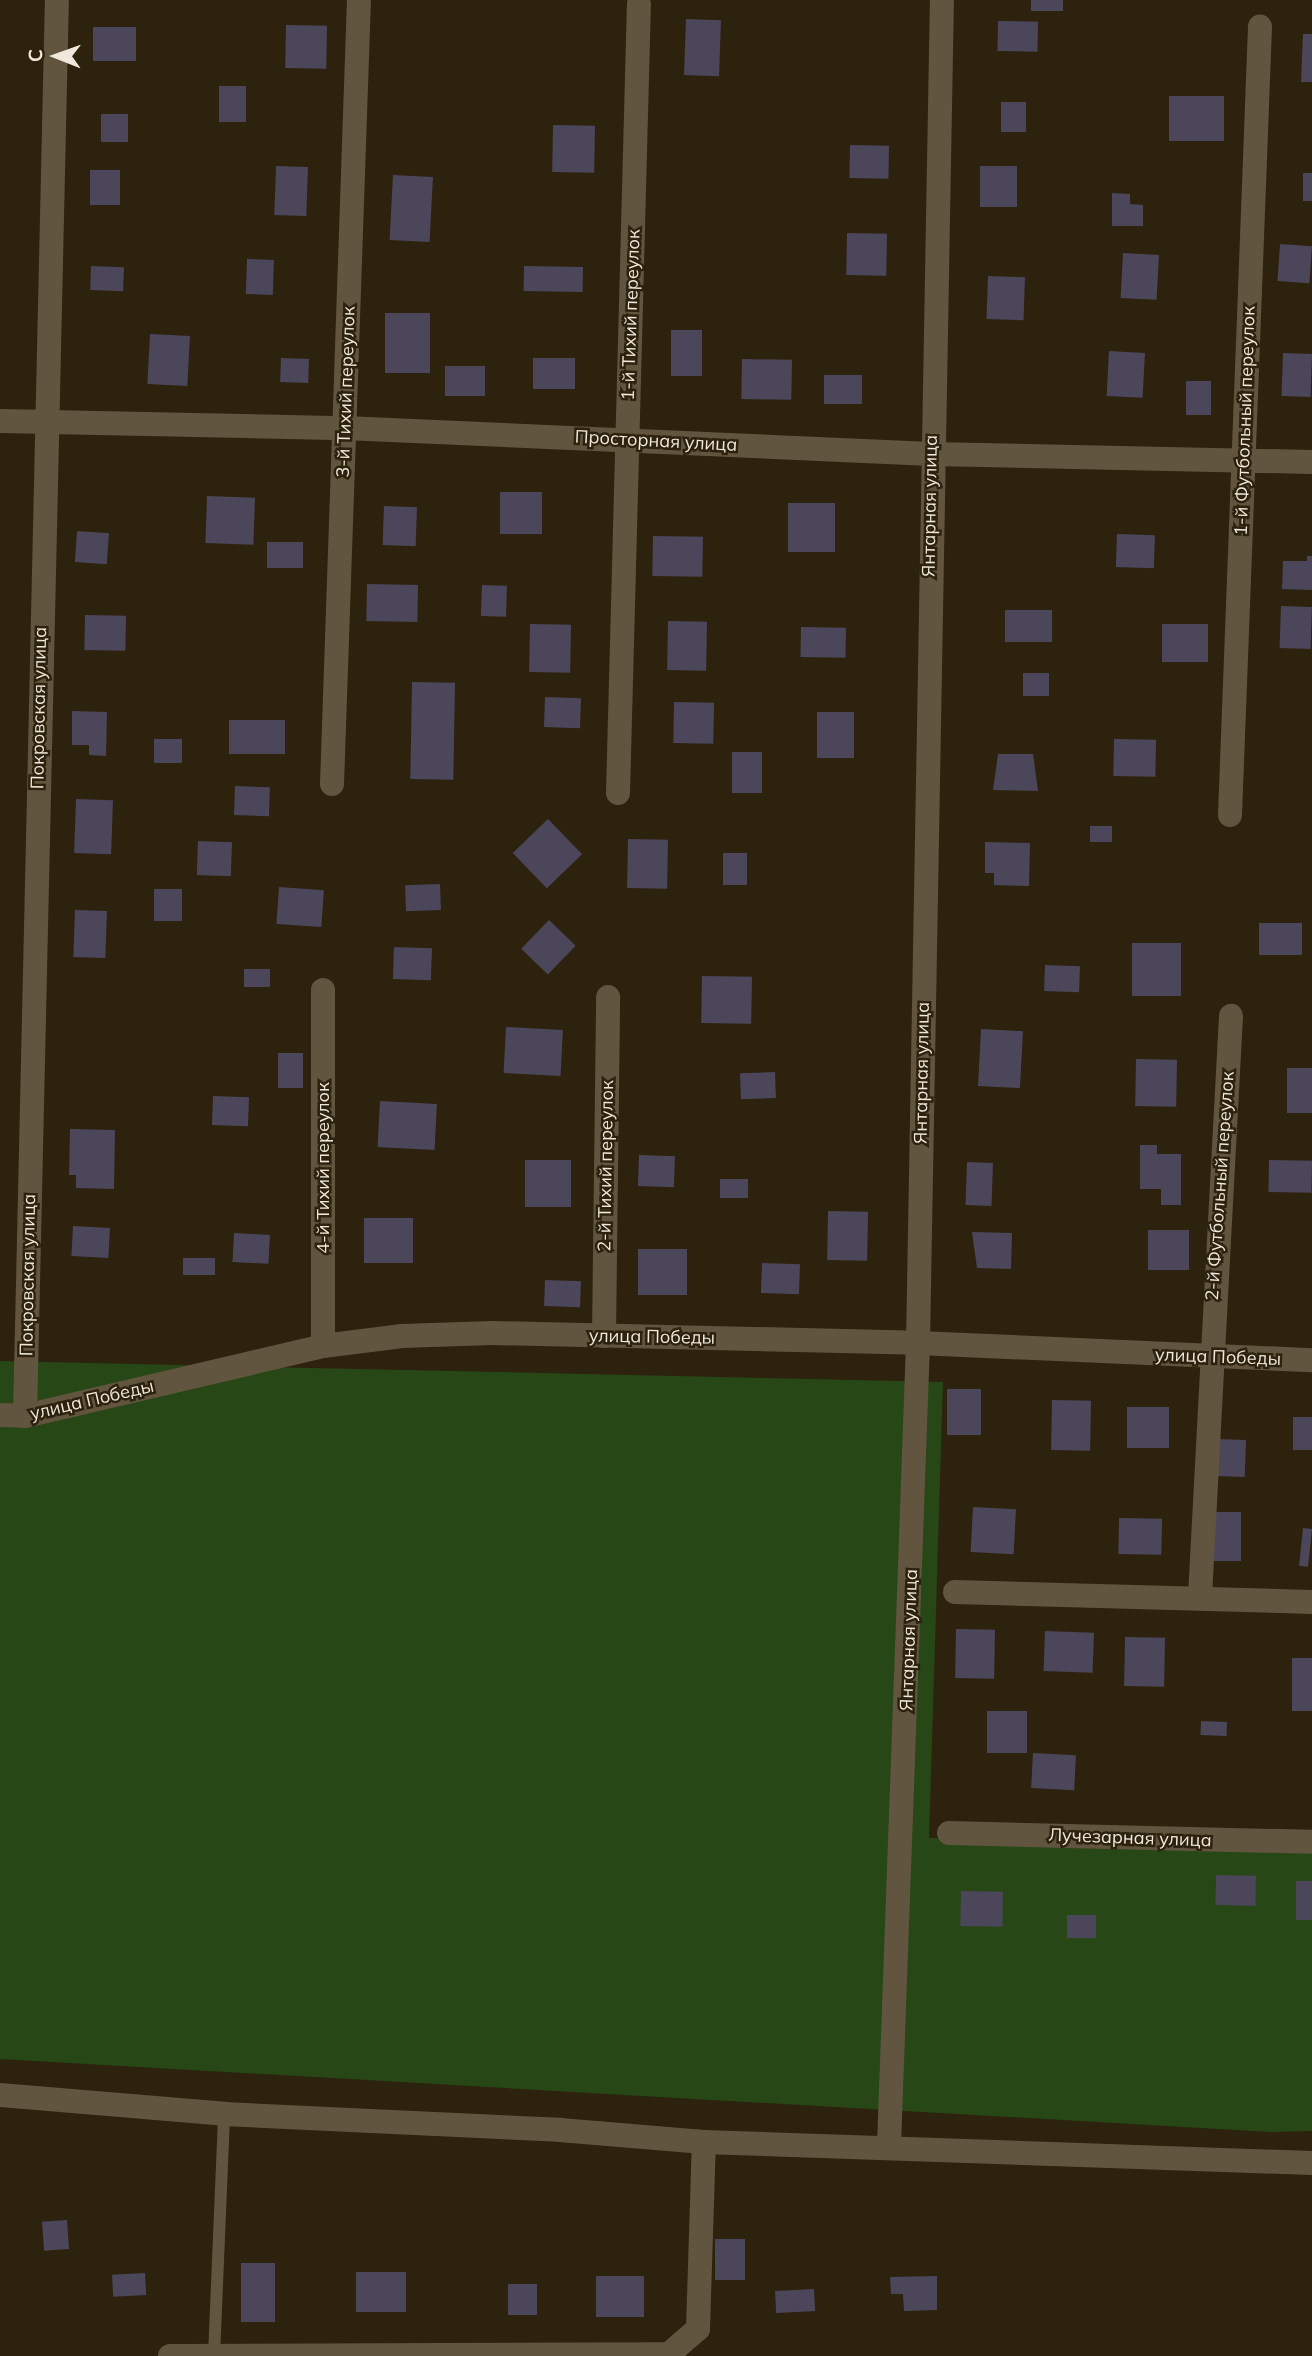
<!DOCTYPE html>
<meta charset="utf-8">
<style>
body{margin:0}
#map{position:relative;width:1312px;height:2356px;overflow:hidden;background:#2d220e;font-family:Mulish,sans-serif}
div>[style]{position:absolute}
.green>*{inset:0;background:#274716}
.building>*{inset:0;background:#4c465b;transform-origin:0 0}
.service>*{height:12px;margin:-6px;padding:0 6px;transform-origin:6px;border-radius:6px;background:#62553f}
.minor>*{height:24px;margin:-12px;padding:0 12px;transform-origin:12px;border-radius:12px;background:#62553f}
span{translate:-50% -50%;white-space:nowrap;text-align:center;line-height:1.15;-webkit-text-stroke:5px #2d220e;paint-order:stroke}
.street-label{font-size:18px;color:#efe8db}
.north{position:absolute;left:21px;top:21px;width:70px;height:70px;-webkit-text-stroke:5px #2d220e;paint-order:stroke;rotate:271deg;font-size:19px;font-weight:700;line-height:28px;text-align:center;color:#efe8db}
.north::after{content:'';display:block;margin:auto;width:24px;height:32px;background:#efe8db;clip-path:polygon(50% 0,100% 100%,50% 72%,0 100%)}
</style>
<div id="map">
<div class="green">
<div style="clip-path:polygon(0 1361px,943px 1382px,929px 1838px,1312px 1847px,1312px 2131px,1271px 2132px,0 2059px)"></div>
</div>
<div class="building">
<div style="left:1031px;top:0;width:32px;height:11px"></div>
<div style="left:686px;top:19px;width:35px;height:56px;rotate:2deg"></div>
<div style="left:998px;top:21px;width:40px;height:30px;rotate:1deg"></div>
<div style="left:286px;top:25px;width:41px;height:43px;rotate:1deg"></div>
<div style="left:93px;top:27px;width:43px;height:34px"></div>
<div style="clip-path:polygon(1303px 34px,1312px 34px,1312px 82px,1301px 82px)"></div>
<div style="left:219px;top:86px;width:27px;height:36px"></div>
<div style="left:1169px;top:96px;width:55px;height:45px"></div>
<div style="left:1001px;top:102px;width:25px;height:30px"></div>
<div style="left:101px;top:114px;width:27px;height:28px"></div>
<div style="left:553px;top:125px;width:42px;height:47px;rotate:1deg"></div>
<div style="left:850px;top:145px;width:39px;height:33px;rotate:1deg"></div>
<div style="left:276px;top:166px;width:32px;height:49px;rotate:2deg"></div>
<div style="left:980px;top:166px;width:37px;height:41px"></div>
<div style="left:90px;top:170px;width:30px;height:35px"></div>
<div style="left:1303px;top:173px;width:9px;height:28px"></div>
<div style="left:393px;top:175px;width:40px;height:65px;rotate:3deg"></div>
<div style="clip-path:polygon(1112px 193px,1130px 194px,1130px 204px,1143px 205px,1143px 226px,1112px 226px)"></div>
<div style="left:847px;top:233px;width:40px;height:42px;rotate:1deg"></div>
<div style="left:1280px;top:244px;width:32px;height:37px;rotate:4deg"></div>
<div style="left:1123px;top:253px;width:36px;height:45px;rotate:3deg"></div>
<div style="left:247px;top:259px;width:27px;height:35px;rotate:2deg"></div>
<div style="left:91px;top:266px;width:33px;height:24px;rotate:2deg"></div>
<div style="left:524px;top:266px;width:59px;height:25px;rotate:1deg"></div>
<div style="left:988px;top:276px;width:37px;height:43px;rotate:2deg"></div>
<div style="left:385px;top:313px;width:45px;height:60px"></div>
<div style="left:671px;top:330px;width:31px;height:46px"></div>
<div style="left:150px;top:334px;width:40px;height:50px;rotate:3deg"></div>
<div style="left:1109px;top:351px;width:36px;height:45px;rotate:3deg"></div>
<div style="left:1283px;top:353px;width:29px;height:43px;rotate:2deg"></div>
<div style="left:281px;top:358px;width:28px;height:24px;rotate:2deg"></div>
<div style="left:533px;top:358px;width:42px;height:31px"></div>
<div style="left:742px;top:359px;width:50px;height:40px;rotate:1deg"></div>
<div style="left:445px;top:366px;width:40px;height:30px"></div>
<div style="left:862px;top:375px;width:29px;height:38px;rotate:90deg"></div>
<div style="left:1186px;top:381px;width:25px;height:34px"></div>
<div style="left:500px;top:492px;width:42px;height:42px"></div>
<div style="left:207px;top:496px;width:48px;height:47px;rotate:2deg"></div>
<div style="left:788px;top:503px;width:47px;height:49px"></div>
<div style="left:384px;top:506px;width:33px;height:39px;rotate:2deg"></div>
<div style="left:77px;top:531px;width:32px;height:31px;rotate:4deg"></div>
<div style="left:1117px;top:534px;width:38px;height:33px;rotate:2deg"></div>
<div style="left:653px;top:536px;width:50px;height:40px;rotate:1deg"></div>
<div style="left:303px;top:542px;width:26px;height:36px;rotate:90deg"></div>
<div style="clip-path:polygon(1307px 556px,1312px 556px,1312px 590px,1282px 589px,1283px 561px,1307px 561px)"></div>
<div style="left:367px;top:584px;width:51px;height:37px;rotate:1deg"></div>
<div style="left:482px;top:585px;width:25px;height:31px;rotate:2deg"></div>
<div style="left:1281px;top:606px;width:31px;height:42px;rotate:2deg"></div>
<div style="left:1005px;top:610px;width:47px;height:32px"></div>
<div style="left:85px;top:615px;width:41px;height:35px;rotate:1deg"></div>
<div style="left:668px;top:621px;width:39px;height:49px;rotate:1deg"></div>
<div style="left:530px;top:624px;width:41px;height:48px;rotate:1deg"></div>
<div style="left:1162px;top:624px;width:46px;height:38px"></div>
<div style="left:801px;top:627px;width:45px;height:30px;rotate:1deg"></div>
<div style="left:1023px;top:673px;width:26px;height:23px"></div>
<div style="left:412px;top:682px;width:43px;height:97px;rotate:1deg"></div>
<div style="left:545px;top:697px;width:36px;height:30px;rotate:2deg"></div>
<div style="left:674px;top:702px;width:40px;height:41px;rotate:1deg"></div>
<div style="clip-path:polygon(72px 711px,107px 712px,106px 756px,89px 755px,89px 745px,72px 745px)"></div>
<div style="left:817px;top:712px;width:37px;height:46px"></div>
<div style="left:229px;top:720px;width:56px;height:34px"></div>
<div style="left:154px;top:739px;width:28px;height:24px"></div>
<div style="left:1114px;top:739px;width:42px;height:37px;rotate:1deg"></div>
<div style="left:732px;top:752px;width:30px;height:41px"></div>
<div style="clip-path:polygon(998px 754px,1033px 754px,1038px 791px,993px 790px)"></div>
<div style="left:235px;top:786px;width:35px;height:29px;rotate:2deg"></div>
<div style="left:76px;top:799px;width:37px;height:54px;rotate:2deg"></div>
<div style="left:548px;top:819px;width:49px;height:49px;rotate:46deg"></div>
<div style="left:1090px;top:826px;width:22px;height:16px"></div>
<div style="left:628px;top:839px;width:40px;height:49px;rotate:1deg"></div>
<div style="left:198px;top:841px;width:34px;height:34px;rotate:2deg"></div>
<div style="clip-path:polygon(985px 842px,1030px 843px,1029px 886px,994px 885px,994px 873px,985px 873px)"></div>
<div style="left:723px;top:853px;width:24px;height:32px"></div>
<div style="left:440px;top:884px;width:26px;height:35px;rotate:88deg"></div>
<div style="left:279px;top:887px;width:45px;height:37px;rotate:4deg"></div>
<div style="left:154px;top:889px;width:28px;height:32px"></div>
<div style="left:75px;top:910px;width:32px;height:47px;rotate:2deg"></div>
<div style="left:549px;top:920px;width:37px;height:40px;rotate:44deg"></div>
<div style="left:1259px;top:923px;width:43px;height:32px"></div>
<div style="left:1132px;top:943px;width:49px;height:53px"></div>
<div style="left:394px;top:947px;width:38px;height:32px;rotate:2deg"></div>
<div style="left:1045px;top:965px;width:35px;height:26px;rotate:2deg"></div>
<div style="left:244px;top:969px;width:26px;height:18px"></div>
<div style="left:702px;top:976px;width:50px;height:47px;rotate:1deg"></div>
<div style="left:506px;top:1027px;width:57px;height:46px;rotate:3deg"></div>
<div style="left:981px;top:1029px;width:42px;height:57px;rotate:3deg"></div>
<div style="left:278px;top:1053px;width:25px;height:35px"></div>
<div style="left:1136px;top:1059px;width:41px;height:47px;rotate:1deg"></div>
<div style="left:1287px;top:1068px;width:25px;height:45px"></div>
<div style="left:775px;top:1072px;width:26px;height:35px;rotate:88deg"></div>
<div style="left:213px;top:1096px;width:36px;height:29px;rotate:2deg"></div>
<div style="left:380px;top:1101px;width:57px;height:46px;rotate:3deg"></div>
<div style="clip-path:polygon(70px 1129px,115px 1130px,114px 1189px,76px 1188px,76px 1175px,69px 1175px)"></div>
<div style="clip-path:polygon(1140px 1145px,1157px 1145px,1157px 1154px,1181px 1154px,1181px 1205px,1161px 1205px,1161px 1189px,1140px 1189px)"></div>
<div style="left:639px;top:1155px;width:36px;height:31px;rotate:2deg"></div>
<div style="left:525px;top:1160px;width:46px;height:47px"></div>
<div style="left:1269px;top:1160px;width:43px;height:32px;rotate:1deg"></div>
<div style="left:967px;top:1162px;width:26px;height:43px;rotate:2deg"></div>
<div style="left:720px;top:1179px;width:28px;height:19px"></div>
<div style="left:828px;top:1211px;width:40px;height:49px;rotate:1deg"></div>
<div style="left:413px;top:1218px;width:45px;height:49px;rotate:90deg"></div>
<div style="left:73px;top:1226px;width:37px;height:30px;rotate:3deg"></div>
<div style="left:1148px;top:1230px;width:41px;height:40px"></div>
<div style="clip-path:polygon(972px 1232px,1012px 1233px,1011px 1269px,977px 1268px)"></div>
<div style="left:234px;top:1233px;width:36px;height:29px;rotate:3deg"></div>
<div style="left:638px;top:1249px;width:49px;height:46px"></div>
<div style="left:215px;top:1258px;width:17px;height:32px;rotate:90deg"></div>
<div style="left:762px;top:1263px;width:38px;height:30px;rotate:2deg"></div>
<div style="left:545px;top:1280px;width:36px;height:26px;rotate:2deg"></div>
<div style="left:947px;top:1389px;width:34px;height:46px"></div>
<div style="left:1052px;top:1400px;width:39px;height:50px;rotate:1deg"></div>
<div style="left:1127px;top:1407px;width:42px;height:41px"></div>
<div style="left:1293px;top:1417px;width:19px;height:33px"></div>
<div style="left:1216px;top:1439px;width:30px;height:37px;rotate:2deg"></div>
<div style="left:973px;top:1507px;width:43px;height:45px;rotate:3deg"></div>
<div style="left:1208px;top:1512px;width:33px;height:49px"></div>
<div style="left:1119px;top:1518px;width:43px;height:36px;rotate:1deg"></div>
<div style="left:1303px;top:1528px;width:9px;height:38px;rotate:6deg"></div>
<div style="left:956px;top:1629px;width:39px;height:49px;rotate:1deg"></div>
<div style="left:1045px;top:1631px;width:49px;height:40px;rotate:2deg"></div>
<div style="left:1125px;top:1637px;width:40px;height:49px;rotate:1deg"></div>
<div style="left:1292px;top:1658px;width:20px;height:53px"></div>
<div style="left:987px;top:1711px;width:40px;height:42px"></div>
<div style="left:1201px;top:1721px;width:26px;height:14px;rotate:2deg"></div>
<div style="left:1033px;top:1753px;width:43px;height:35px;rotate:3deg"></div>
<div style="left:1216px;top:1875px;width:40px;height:30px;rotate:1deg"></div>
<div style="left:1296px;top:1881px;width:16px;height:39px"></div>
<div style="left:961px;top:1891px;width:42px;height:35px;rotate:1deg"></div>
<div style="left:1067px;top:1915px;width:29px;height:23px"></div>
<div style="left:67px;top:2220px;width:29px;height:25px;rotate:86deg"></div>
<div style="left:745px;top:2239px;width:41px;height:30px;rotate:90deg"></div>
<div style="left:241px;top:2263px;width:34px;height:59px"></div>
<div style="left:356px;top:2272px;width:50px;height:40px"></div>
<div style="left:145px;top:2273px;width:22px;height:33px;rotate:87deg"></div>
<div style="left:596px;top:2276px;width:48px;height:41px"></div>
<div style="clip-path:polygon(937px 2276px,937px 2310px,904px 2311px,903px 2294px,891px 2294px,890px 2277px)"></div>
<div style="left:508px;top:2284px;width:29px;height:31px"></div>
<div style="left:814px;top:2289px;width:22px;height:39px;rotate:87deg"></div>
</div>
<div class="service">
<div style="left:214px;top:2356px;width:242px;rotate:-87.6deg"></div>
</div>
<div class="minor">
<div style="left:0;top:421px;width:345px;rotate:1.2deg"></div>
<div style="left:345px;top:428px;width:587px;rotate:2.54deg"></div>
<div style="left:931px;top:454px;width:381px;rotate:1.2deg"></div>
<div style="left:332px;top:784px;width:784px;rotate:-88.03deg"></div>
<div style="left:618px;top:793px;width:789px;rotate:-88.48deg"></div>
<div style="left:1230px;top:815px;width:789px;rotate:-87.82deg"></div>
<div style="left:604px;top:1336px;width:339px;rotate:-89.3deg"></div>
<div style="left:323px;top:1346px;width:356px;rotate:-90deg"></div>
<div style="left:0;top:1415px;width:25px;rotate:2deg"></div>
<div style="left:25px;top:1416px;width:306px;rotate:-13.2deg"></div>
<div style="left:323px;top:1346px;width:80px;rotate:-7.2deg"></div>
<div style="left:402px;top:1336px;width:90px;rotate:-1.9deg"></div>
<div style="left:492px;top:1333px;width:426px;rotate:1.3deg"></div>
<div style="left:918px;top:1343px;width:394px;rotate:2.5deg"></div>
<div style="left:25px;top:1416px;width:1416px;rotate:-88.71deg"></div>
<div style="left:955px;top:1592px;width:357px;rotate:1.6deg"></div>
<div style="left:1200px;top:1596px;width:581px;rotate:-86.94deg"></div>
<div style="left:949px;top:1833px;width:363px;rotate:1.4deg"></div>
<div style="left:0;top:2095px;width:225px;rotate:4.8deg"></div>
<div style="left:224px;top:2114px;width:336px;rotate:2.7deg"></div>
<div style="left:560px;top:2130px;width:144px;rotate:4.8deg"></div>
<div style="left:704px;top:2142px;width:608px;rotate:1.98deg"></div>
<div style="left:889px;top:2146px;width:804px;rotate:-87.93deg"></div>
<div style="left:918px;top:1343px;width:1343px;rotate:-88.98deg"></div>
<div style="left:170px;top:2356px;width:499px;rotate:-0.2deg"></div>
<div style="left:669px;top:2354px;width:38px;rotate:-41deg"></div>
<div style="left:698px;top:2329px;width:187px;rotate:-88.2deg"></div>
</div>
<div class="street-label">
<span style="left:631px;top:315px;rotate:-88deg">1-й Тихий переулок</span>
<span style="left:346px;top:392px;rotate:-88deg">3-й Тихий переулок</span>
<span style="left:1245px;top:421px;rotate:-88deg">1-й Футбольный переулок</span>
<span style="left:656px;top:441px;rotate:3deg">Просторная улица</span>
<span style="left:930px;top:506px;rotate:-89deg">Янтарная улица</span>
<span style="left:39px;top:708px;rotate:-89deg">Покровская улица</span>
<span style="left:922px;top:1073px;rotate:-89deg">Янтарная улица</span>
<span style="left:606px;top:1166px;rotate:-89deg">2-й Тихий переулок</span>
<span style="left:323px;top:1168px;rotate:-90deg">4-й Тихий переулок</span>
<span style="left:1220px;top:1186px;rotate:-86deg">2-й Футбольный переулок</span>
<span style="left:28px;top:1275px;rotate:-89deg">Покровская улица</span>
<span style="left:652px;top:1337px;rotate:1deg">улица Победы</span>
<span style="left:1218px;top:1357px;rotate:2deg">улица Победы</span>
<span style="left:92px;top:1400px;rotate:-13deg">улица Победы</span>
<span style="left:909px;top:1640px;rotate:-88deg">Янтарная улица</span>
<span style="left:1130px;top:1838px;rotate:2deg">Лучезарная улица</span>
</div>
<div class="north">С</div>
</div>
